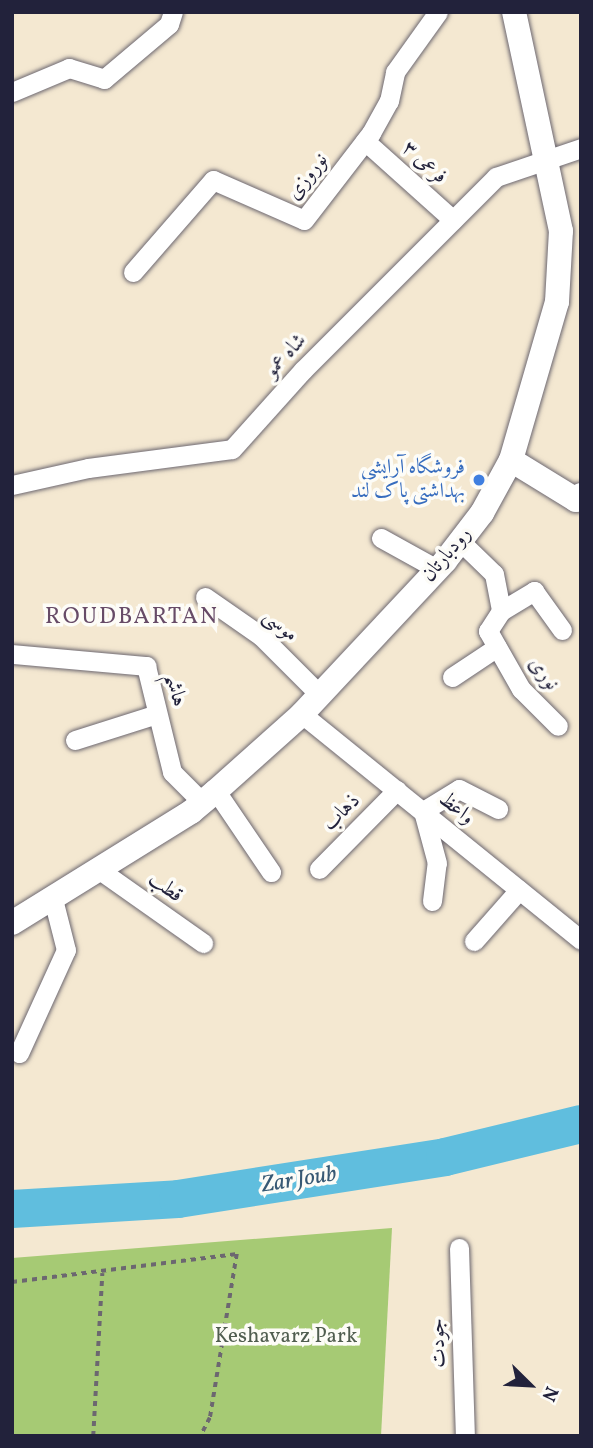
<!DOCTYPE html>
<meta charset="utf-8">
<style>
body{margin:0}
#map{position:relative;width:593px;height:1448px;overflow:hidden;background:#f4e8d1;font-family:Vollkorn,Amiri,serif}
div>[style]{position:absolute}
.green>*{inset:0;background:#a6ca74}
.river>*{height:38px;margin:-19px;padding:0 19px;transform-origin:19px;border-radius:19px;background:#60bede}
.path>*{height:3.5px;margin-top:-1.75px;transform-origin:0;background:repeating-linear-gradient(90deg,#6c6770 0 5px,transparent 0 10px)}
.roads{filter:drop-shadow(0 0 2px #6c6770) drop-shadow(0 0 2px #6c6770)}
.minor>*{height:19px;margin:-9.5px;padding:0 9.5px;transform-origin:9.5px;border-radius:9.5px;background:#fff}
.tertiary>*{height:24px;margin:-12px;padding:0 12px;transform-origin:12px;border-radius:12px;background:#fff}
.dots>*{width:19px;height:19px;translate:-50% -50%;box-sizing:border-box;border:4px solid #fdfcf7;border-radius:50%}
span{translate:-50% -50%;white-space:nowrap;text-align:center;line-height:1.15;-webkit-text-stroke:7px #fdfcf7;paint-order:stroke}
.street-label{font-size:21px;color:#22223b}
.shop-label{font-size:21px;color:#366cbe}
.right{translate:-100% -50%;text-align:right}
.park-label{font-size:21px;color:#505d4f}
.neighbourhood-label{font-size:23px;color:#674b67;letter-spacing:2px}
.water-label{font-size:23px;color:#385974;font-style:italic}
.frame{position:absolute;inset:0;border:14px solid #22223b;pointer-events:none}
.north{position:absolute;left:495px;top:1350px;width:70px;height:70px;-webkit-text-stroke:5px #fdfcf7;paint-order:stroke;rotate:114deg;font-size:19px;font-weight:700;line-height:28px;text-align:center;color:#22223b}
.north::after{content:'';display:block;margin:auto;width:24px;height:32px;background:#22223b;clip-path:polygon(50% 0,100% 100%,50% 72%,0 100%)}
</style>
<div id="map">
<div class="green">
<div style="clip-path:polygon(392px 1228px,381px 1436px,12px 1436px,12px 1258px)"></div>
</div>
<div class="river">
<div style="left:12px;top:1209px;width:166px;rotate:-3.4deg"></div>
<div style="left:178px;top:1199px;width:270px;rotate:-8.9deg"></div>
<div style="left:445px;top:1157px;width:140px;rotate:-13.6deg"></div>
</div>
<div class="path">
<div style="left:12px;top:1282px;width:227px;rotate:-7.1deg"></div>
<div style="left:237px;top:1254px;width:166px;rotate:99.3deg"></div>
<div style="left:210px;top:1418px;width:20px;rotate:117deg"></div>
<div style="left:93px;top:1436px;width:163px;rotate:-86.8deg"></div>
</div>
<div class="roads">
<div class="minor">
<div style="left:12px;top:92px;width:62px;rotate:-22.8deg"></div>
<div style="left:69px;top:68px;width:37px;rotate:17deg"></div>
<div style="left:104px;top:79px;width:85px;rotate:-40.2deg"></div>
<div style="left:169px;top:24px;width:13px;rotate:-72deg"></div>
<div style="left:365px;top:141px;width:118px;rotate:41.9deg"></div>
<div style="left:133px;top:272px;width:122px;rotate:-49deg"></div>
<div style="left:213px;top:180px;width:99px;rotate:23.7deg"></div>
<div style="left:304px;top:220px;width:110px;rotate:-52.4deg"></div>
<div style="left:371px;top:133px;width:37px;rotate:-61deg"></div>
<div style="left:389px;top:101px;width:30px;rotate:-78deg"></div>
<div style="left:395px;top:72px;width:74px;rotate:-54.4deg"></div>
<div style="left:12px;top:485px;width:78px;rotate:-12.6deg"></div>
<div style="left:88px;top:468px;width:145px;rotate:-7.5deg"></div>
<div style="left:232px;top:449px;width:106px;rotate:-48.1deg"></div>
<div style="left:303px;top:370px;width:273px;rotate:-45deg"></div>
<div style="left:496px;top:177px;width:90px;rotate:-18.8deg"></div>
<div style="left:381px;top:538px;width:64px;rotate:29deg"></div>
<div style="left:460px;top:541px;width:47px;rotate:44.1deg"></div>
<div style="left:494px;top:574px;width:38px;rotate:79deg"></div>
<div style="left:501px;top:611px;width:24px;rotate:123deg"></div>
<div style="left:488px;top:631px;width:67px;rotate:60.4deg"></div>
<div style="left:521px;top:689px;width:52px;rotate:45deg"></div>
<div style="left:205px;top:597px;width:68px;rotate:34.9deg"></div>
<div style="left:261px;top:636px;width:83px;rotate:45deg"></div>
<div style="left:501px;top:611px;width:39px;rotate:-31deg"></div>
<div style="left:534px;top:591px;width:48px;rotate:54.3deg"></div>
<div style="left:12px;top:654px;width:135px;rotate:5.1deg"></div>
<div style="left:146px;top:666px;width:109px;rotate:76.2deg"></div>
<div style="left:172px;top:772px;width:42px;rotate:45deg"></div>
<div style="left:452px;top:677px;width:54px;rotate:-33.7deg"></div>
<div style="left:302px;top:714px;width:359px;rotate:39deg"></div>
<div style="left:75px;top:740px;width:86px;rotate:-17.6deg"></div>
<div style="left:216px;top:791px;width:98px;rotate:55.8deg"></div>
<div style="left:319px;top:869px;width:111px;rotate:-45.4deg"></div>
<div style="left:101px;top:871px;width:125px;rotate:35.2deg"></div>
<div style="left:432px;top:901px;width:38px;rotate:-83deg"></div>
<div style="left:437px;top:863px;width:54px;rotate:-105.1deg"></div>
<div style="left:423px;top:811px;width:42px;rotate:-31.4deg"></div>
<div style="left:459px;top:789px;width:44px;rotate:27.1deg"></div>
<div style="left:474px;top:941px;width:68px;rotate:-48.6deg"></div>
<div style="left:19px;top:1053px;width:113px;rotate:-65.5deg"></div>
<div style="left:66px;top:950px;width:53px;rotate:-104.3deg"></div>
<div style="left:459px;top:1248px;width:188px;rotate:88.2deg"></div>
</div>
<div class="tertiary">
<div style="left:511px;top:460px;width:76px;rotate:31.6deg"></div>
<div style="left:576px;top:500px;width:7px;rotate:-45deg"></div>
<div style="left:12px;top:923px;width:211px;rotate:-31.8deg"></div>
<div style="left:191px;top:812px;width:33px;rotate:-40deg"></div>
<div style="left:216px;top:791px;width:115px;rotate:-41.8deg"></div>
<div style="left:302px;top:714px;width:209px;rotate:-46.9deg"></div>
<div style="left:445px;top:561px;width:61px;rotate:-52.4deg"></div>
<div style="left:482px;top:513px;width:60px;rotate:-61.3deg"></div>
<div style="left:511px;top:460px;width:165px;rotate:-73.8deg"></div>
<div style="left:557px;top:302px;width:71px;rotate:-86.8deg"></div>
<div style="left:561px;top:231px;width:224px;rotate:-102.1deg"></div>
</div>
</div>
<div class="dots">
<div style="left:479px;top:480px;background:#3f7fe0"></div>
</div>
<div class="street-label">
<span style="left:424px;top:163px;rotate:42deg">فرعی ۳</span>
<span style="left:308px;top:177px;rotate:-52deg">نوروزی</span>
<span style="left:286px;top:356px;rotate:-47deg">شاه عمو</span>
<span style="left:447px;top:555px;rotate:-50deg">رودبارتان</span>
<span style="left:280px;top:626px;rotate:41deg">موسی</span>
<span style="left:543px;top:674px;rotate:52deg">نوری</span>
<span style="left:175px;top:690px;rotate:76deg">هاشم</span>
<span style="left:456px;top:809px;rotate:39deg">واعظ</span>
<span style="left:342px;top:813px;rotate:-45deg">ذهاب</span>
<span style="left:165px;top:888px;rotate:35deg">قطب</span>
<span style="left:439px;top:1343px;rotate:-92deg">جودت</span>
</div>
<div class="shop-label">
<span class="right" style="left:465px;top:480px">فروشگاه آرایشی<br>بهداشتی پاک لند</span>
</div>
<div class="park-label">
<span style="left:286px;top:1337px">Keshavarz Park</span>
</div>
<div class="neighbourhood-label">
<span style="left:132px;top:617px">ROUDBARTAN</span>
</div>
<div class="water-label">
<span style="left:299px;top:1180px;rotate:-9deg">Zar Joub</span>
</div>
<div class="frame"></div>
<div class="north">N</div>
</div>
